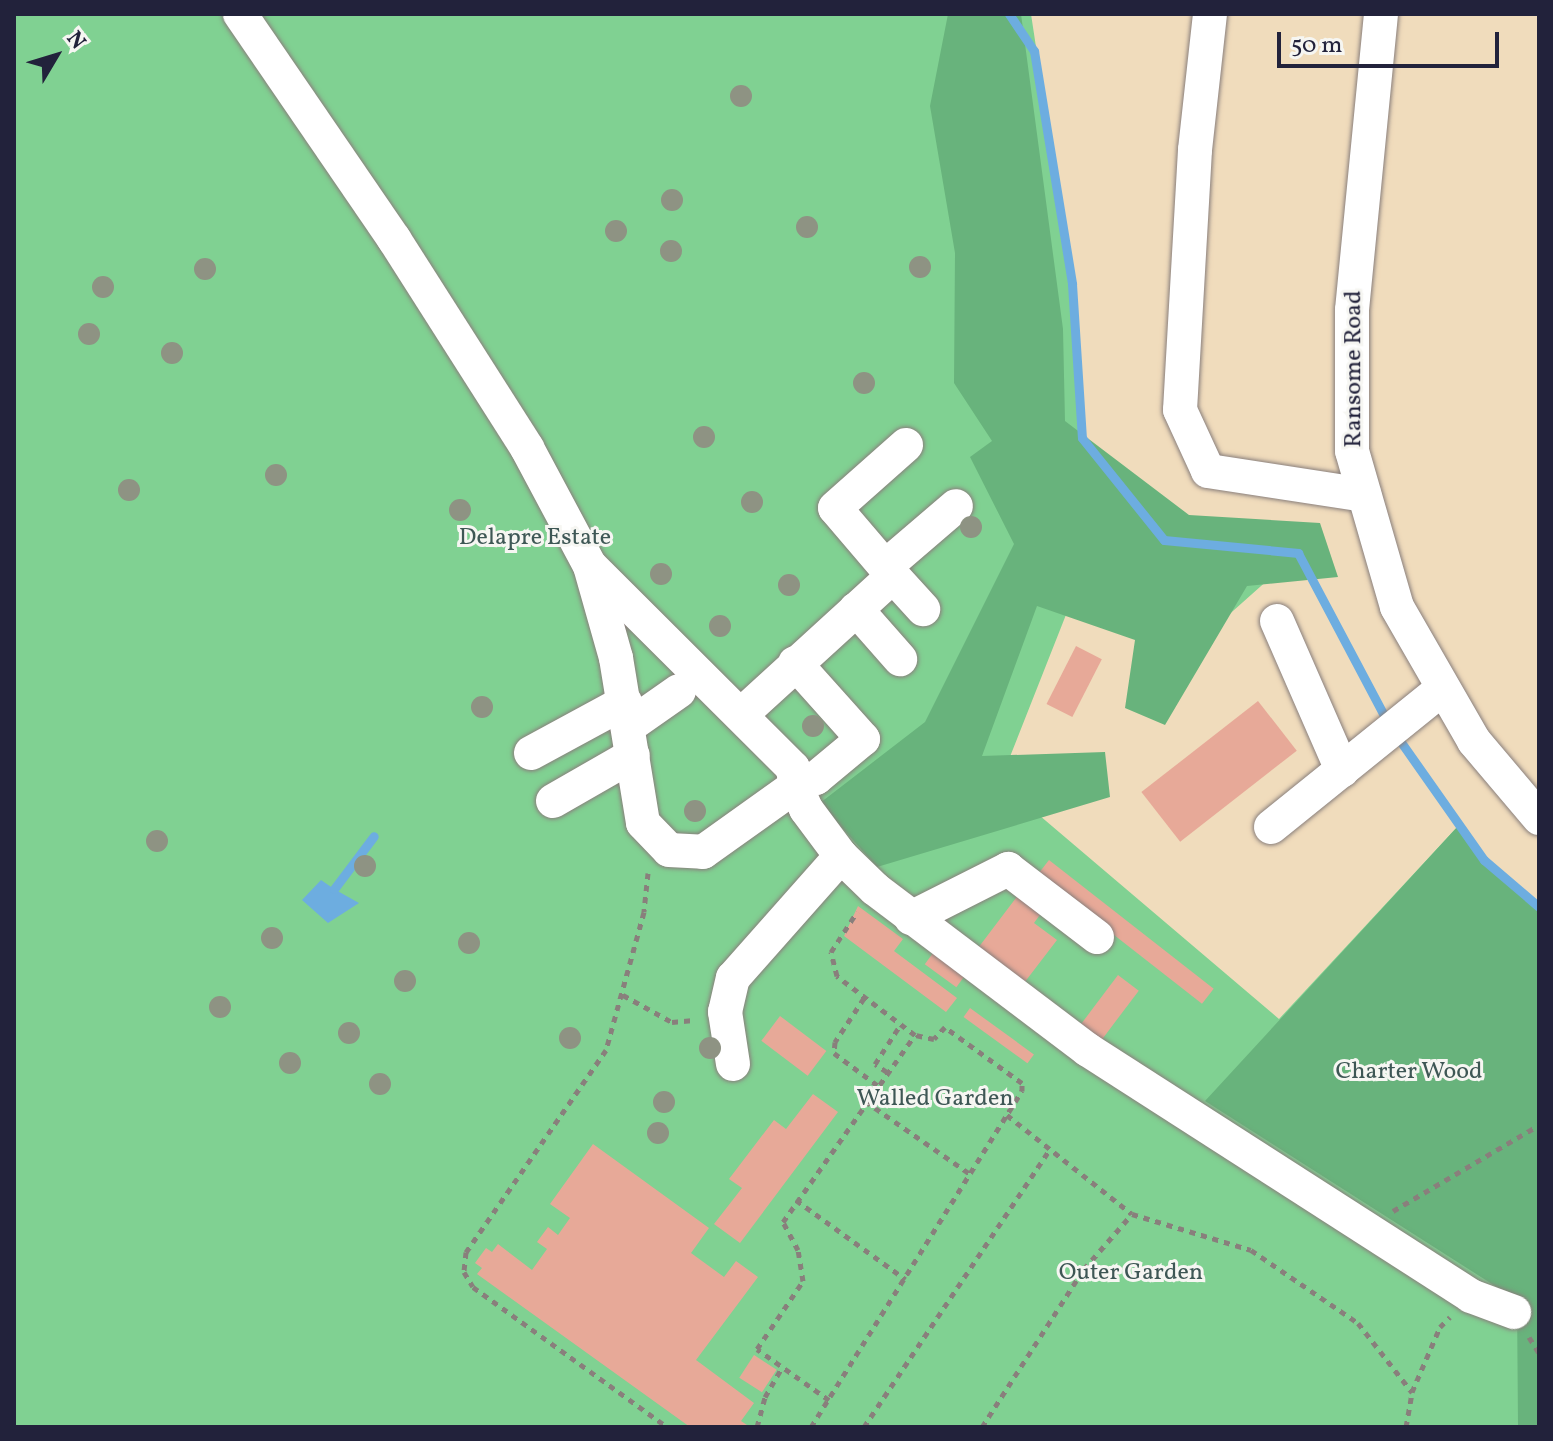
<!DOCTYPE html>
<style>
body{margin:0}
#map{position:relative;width:1553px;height:1441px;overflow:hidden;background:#f0dcbc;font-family:Vollkorn,serif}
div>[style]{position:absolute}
.green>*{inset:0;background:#80d192}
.forest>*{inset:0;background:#68b37c}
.water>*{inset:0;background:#6dade0}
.stream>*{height:9px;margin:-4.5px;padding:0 4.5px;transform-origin:4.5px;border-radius:4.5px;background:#6dade0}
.building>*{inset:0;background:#e7a998;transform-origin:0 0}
.path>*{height:5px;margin-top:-2.5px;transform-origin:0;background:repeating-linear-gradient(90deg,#897f7c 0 6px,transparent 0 12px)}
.roads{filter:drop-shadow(0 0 2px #897f7c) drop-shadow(0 0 2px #897f7c)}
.minor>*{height:34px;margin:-17px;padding:0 17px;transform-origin:17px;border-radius:17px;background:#fff}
.trees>*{width:22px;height:22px;margin:-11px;border-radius:50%;background:#8e9383}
span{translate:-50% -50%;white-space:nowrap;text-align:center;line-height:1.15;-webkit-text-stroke:6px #f6f6f2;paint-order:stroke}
.street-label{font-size:24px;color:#22223b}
.park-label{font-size:24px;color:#3e5755}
.frame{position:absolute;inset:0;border:16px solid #22223b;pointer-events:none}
.north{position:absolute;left:16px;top:16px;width:80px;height:80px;-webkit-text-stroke:6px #f6f6f2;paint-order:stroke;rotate:52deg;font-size:22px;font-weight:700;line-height:32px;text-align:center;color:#22223b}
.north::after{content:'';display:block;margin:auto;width:28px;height:36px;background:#22223b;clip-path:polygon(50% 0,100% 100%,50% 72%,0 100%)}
.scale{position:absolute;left:1277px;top:32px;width:222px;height:36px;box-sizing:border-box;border:4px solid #22223b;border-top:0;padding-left:10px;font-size:24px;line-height:28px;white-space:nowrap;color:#22223b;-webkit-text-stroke:6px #f6f6f2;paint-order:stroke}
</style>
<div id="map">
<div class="green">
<div style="clip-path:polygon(14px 14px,1031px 14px,1072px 284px,1083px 438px,1164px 540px,1298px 553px,1197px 643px,1073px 597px,1000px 782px,1279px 1019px,1459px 825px,1484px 860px,1539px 907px,1539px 1427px,14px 1427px)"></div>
</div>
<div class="forest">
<div style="clip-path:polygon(948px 14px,1021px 14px,1063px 329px,1065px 421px,1189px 515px,1320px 523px,1338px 577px,1247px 586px,1165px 725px,1125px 708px,1135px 640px,1037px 606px,982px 756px,1105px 752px,1110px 797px,877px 867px,820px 803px,925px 722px,1014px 544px,970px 457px,992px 441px,954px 383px,955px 253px,930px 106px)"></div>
<div style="clip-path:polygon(1459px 825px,1484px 860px,1539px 907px,1539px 1427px,1518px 1427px,1517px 1300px,1205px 1101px)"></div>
</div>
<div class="water">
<div style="clip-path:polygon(321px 880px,334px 889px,359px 903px,328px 923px,302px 900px)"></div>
</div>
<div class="stream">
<div style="left:1009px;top:14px;width:45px;rotate:56deg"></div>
<div style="left:1034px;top:51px;width:236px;rotate:80.7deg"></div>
<div style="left:1072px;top:284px;width:154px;rotate:86.3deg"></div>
<div style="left:1082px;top:438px;width:131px;rotate:51.2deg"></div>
<div style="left:1164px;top:540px;width:135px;rotate:5.5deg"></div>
<div style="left:1298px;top:553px;width:192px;rotate:62.1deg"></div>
<div style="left:1396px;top:735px;width:153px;rotate:54.9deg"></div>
<div style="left:1484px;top:860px;width:72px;rotate:40.5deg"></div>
<div style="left:334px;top:889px;width:66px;rotate:-53deg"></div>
</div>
<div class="building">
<div style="left:1076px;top:646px;width:29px;height:65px;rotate:27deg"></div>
<div style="left:1258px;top:701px;width:63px;height:148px;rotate:52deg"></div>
<div style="left:1049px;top:860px;width:209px;height:19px;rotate:38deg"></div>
<div style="clip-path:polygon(1022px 890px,1045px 908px,1034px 923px,1057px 940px,1021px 987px,975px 952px)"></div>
<div style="clip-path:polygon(858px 906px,903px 939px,894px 951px,957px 998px,946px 1012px,844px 936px)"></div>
<div style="left:933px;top:953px;width:39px;height:14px;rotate:36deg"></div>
<div style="left:1118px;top:975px;width:26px;height:68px;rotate:37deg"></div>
<div style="left:970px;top:1008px;width:79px;height:11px;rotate:36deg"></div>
<div style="left:780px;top:1016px;width:58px;height:31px;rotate:37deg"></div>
<div style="clip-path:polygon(813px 1094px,838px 1112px,740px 1243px,714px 1224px,742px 1188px,729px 1179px,774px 1120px,786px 1129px)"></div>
<div style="clip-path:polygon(593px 1144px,709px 1228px,691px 1253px,724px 1277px,736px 1261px,758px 1277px,696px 1360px,754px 1403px,741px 1421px,750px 1427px,690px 1427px,477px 1274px,482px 1268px,475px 1263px,486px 1248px,492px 1252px,498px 1244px,532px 1270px,547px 1249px,537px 1242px,548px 1227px,558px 1235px,570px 1218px,550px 1204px)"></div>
<div style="left:754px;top:1355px;width:27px;height:27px;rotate:33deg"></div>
</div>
<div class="path">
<div style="left:648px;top:873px;width:39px;rotate:96deg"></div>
<div style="left:644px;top:912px;width:143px;rotate:105.4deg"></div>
<div style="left:606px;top:1050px;width:246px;rotate:124.7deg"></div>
<div style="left:466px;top:1252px;width:20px;rotate:96deg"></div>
<div style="left:464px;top:1272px;width:17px;rotate:59deg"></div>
<div style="left:473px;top:1287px;width:239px;rotate:35.8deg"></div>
<div style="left:623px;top:995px;width:56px;rotate:28.9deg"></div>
<div style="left:672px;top:1022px;width:22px;rotate:-5deg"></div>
<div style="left:864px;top:998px;width:53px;rotate:123.4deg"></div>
<div style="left:835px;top:1042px;width:11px;rotate:95deg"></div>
<div style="left:834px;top:1053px;width:54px;rotate:36.7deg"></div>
<div style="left:887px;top:1072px;width:14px;rotate:-146deg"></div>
<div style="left:875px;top:1064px;width:48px;rotate:-57deg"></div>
<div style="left:865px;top:1101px;width:128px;rotate:34.8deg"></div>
<div style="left:1007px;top:1115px;width:159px;rotate:38.4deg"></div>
<div style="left:796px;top:1200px;width:135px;rotate:35.9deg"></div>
<div style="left:1393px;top:1211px;width:169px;rotate:-30.5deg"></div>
<div style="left:1529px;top:1337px;width:19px;rotate:58deg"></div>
<div style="left:829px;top:1400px;width:88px;rotate:-144.7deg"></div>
<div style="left:757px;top:1349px;width:82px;rotate:-55.9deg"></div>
<div style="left:803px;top:1281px;width:31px;rotate:-99deg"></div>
<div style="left:798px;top:1250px;width:32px;rotate:-118deg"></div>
<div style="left:783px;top:1222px;width:229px;rotate:-54.8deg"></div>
<div style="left:757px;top:1427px;width:31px;rotate:-75deg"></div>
<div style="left:765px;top:1397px;width:34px;rotate:-60deg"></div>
<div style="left:811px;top:1427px;width:397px;rotate:-57.9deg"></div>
<div style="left:1022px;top:1091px;width:8px;rotate:-90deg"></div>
<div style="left:1022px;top:1083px;width:95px;rotate:-144deg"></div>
<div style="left:945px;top:1027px;width:16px;rotate:133deg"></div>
<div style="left:934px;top:1039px;width:19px;rotate:-168deg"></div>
<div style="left:915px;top:1035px;width:98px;rotate:-142.9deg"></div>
<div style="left:837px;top:976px;width:25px;rotate:-104deg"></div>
<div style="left:831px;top:952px;width:48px;rotate:-57deg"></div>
<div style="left:864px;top:1427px;width:334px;rotate:-56.2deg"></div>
<div style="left:982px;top:1427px;width:188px;rotate:-57.2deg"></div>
<div style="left:1084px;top:1269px;width:73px;rotate:-48.9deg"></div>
<div style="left:1132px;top:1214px;width:124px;rotate:16.8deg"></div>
<div style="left:1251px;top:1250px;width:130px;rotate:34.3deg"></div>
<div style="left:1358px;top:1323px;width:88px;rotate:52deg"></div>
<div style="left:1406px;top:1427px;width:36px;rotate:-80deg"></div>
<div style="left:1412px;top:1392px;width:71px;rotate:-66.7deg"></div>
<div style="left:1440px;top:1327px;width:14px;rotate:-45deg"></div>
</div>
<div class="roads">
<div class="minor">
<div style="left:240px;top:14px;width:273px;rotate:55.6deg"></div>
<div style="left:394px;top:239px;width:248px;rotate:57.5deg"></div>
<div style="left:527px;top:448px;width:134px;rotate:61.9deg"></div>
<div style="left:590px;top:566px;width:96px;rotate:74.2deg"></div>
<div style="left:616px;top:658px;width:167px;rotate:80.7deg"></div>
<div style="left:643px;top:823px;width:37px;rotate:46deg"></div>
<div style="left:669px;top:850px;width:34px;rotate:3deg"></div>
<div style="left:703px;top:852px;width:107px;rotate:-35.5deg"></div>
<div style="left:790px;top:790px;width:9px;rotate:-54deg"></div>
<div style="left:795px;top:783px;width:15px;rotate:-98deg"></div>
<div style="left:793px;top:768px;width:286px;rotate:-135.1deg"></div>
<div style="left:1210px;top:14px;width:137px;rotate:96.3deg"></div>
<div style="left:1195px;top:150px;width:260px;rotate:93.3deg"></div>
<div style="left:1180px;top:410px;width:67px;rotate:65.3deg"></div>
<div style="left:1208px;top:471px;width:158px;rotate:8.7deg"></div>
<div style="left:1381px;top:14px;width:297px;rotate:95.6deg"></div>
<div style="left:1352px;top:310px;width:141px;rotate:90deg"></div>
<div style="left:1352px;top:451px;width:162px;rotate:73.9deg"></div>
<div style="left:1397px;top:607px;width:155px;rotate:60.1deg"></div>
<div style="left:1474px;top:741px;width:101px;rotate:49.8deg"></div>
<div style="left:886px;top:566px;width:92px;rotate:-40.6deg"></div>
<div style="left:893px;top:576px;width:45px;rotate:47.7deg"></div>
<div style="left:856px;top:609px;width:67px;rotate:48.7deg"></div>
<div style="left:1277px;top:621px;width:163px;rotate:66.4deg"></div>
<div style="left:795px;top:663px;width:102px;rotate:48.2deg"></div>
<div style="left:863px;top:739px;width:61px;rotate:140.3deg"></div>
<div style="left:816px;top:778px;width:22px;rotate:167deg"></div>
<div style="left:795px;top:783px;width:28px;rotate:67deg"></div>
<div style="left:806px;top:809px;width:59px;rotate:53.3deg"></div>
<div style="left:841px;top:856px;width:47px;rotate:44.1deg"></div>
<div style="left:875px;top:889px;width:267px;rotate:37.1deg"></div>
<div style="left:1088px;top:1050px;width:455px;rotate:32.7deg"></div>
<div style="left:1471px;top:1296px;width:46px;rotate:20.4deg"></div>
<div style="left:743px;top:713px;width:203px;rotate:-42.4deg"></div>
<div style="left:893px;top:576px;width:89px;rotate:-130.5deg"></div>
<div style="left:835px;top:508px;width:95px;rotate:-41.6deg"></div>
<div style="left:629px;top:726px;width:61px;rotate:-35deg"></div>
<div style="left:531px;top:753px;width:107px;rotate:-28.5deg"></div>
<div style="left:553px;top:801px;width:92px;rotate:-29.9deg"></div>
<div style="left:1271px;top:827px;width:221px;rotate:-38.9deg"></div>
<div style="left:911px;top:918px;width:109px;rotate:-26.8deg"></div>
<div style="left:1008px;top:869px;width:112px;rotate:37.4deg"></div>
<div style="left:733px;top:1064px;width:53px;rotate:-98.7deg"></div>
<div style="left:725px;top:1012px;width:35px;rotate:-77deg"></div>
<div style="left:733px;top:978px;width:163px;rotate:-48.5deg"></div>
</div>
</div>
<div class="trees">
<div style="left:741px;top:96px"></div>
<div style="left:672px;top:200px"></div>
<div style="left:807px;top:227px"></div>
<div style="left:616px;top:231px"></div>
<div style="left:671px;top:251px"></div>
<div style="left:920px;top:267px"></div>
<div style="left:205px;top:269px"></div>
<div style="left:103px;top:287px"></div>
<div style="left:89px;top:334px"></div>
<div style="left:172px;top:353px"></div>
<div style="left:864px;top:383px"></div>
<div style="left:704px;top:437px"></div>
<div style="left:276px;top:475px"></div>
<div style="left:129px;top:490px"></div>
<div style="left:752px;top:502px"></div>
<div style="left:460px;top:510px"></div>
<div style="left:971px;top:527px"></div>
<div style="left:661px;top:574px"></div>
<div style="left:789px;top:585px"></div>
<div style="left:720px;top:626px"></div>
<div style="left:482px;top:707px"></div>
<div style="left:813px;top:726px"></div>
<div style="left:695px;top:811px"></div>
<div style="left:157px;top:841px"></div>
<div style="left:365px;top:866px"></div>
<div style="left:272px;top:938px"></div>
<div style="left:469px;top:943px"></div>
<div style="left:405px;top:981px"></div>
<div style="left:220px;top:1007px"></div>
<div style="left:349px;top:1033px"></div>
<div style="left:570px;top:1038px"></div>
<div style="left:710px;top:1048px"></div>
<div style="left:290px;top:1063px"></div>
<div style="left:380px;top:1084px"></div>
<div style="left:664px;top:1102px"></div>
<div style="left:658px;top:1133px"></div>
</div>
<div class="street-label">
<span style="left:1355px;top:369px;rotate:-90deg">Ransome Road</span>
</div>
<div class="park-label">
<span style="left:535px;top:539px">Delapre Estate</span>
<span style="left:1409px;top:1073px">Charter Wood</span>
<span style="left:935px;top:1100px">Walled Garden</span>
<span style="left:1131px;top:1274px">Outer Garden</span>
</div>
<div class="frame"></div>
<div class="north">N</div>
<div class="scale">50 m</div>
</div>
